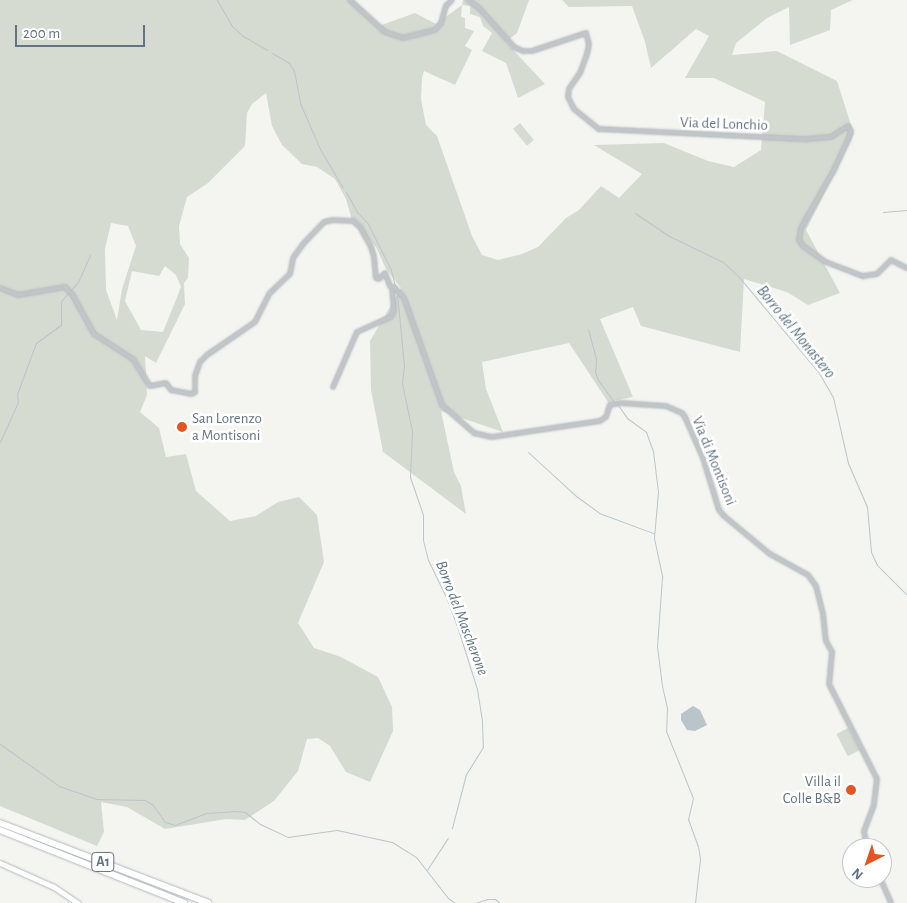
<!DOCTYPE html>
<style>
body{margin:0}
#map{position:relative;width:907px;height:903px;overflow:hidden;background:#f4f5f0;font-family:"Alegreya Sans",sans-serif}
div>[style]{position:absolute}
.green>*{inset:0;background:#d5dbd1;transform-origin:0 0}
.water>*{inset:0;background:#bac5cb}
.stream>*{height:1px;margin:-0.5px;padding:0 0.5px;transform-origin:0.5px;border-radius:0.5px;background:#bac5cb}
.roads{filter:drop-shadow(0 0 1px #b4b8bd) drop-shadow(0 0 1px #b4b8bd)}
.minor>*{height:4px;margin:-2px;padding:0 2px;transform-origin:2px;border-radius:2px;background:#c1c5c8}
.secondary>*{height:5px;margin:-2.5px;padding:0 2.5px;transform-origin:2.5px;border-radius:2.5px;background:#fff}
.motorway>*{height:6px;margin:-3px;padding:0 3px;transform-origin:3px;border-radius:3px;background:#fff}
.dots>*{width:14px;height:14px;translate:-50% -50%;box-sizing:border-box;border:2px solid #fff;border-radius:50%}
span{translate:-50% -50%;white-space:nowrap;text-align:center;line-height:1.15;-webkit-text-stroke:5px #fff;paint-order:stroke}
.shield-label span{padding:1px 4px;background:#fff;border:1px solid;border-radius:4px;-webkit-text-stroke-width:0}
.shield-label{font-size:14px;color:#637382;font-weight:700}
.street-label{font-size:15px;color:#637382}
.poi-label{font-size:15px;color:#637382}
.left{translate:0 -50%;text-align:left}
.right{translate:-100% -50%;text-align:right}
.water-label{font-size:16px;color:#5e757f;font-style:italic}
.north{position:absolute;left:842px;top:838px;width:50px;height:50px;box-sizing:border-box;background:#fff;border:1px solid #c1c7cd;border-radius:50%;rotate:221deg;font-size:14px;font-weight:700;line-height:20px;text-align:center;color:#637382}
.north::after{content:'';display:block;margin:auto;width:18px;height:22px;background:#e6551f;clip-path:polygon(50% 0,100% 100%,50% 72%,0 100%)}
.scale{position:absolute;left:15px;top:25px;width:130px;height:22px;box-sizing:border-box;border:2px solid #637382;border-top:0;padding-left:6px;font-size:15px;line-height:18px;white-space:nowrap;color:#637382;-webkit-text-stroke:4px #fff;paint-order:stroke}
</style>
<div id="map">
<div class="green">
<div style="clip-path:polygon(evenodd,0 0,351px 0,379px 26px,415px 13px,436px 24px,462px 5px,463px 0,529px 0,517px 33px,506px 42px,545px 84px,518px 98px,506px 63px,482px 51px,492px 33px,483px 26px,480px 17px,470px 14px,470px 6px,462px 5px,461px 17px,465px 18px,465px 28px,474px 31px,465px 46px,472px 50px,455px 85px,424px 71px,422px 78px,421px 99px,426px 125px,437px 136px,472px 236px,482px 255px,498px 260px,522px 254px,538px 247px,566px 218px,579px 210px,601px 186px,619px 198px,642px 174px,594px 145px,664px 143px,708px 161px,734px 167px,761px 150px,765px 102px,714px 78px,685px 78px,709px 36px,696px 29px,651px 68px,645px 42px,632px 6px,569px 7px,562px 0,853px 0,831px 10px,830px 30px,790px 45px,789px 7px,767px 18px,736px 43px,732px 55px,777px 51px,837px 81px,854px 134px,806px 230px,840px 293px,808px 305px,787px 292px,744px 279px,740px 352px,641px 326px,633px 307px,600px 319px,633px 397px,608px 402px,569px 343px,482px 362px,486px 389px,503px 432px,441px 411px,454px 472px,461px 486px,466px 514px,383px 452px,371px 390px,370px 341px,401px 288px,386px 269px,376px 247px,352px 220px,346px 199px,335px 179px,317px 167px,302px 164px,282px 145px,272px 126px,266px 93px,252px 104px,247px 113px,245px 146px,208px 183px,187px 197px,179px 226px,180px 244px,189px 258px,188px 278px,184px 283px,185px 304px,156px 363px,145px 356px,147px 395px,140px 412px,159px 428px,166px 457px,186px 454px,196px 491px,230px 521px,256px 516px,278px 502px,299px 497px,317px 515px,324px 562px,298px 623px,314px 648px,341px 657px,378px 677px,392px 707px,393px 731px,370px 782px,346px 772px,330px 746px,318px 738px,307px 739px,298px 771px,274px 801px,245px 820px,226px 819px,165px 829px,127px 807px,101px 802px,104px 832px,97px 846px,0 806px,0 0,111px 223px,128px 226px,136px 246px,122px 289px,117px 320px,106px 290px,105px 249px,111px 223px,0 0,165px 266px,176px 275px,181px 287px,163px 332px,141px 330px,125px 301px,132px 271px,159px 276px,165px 266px)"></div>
<div style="left:520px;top:123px;width:22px;height:9px;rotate:51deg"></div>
<div style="left:848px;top:728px;width:25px;height:13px;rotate:63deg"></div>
</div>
<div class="water">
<div style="clip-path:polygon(693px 706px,700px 710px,707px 725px,695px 731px,687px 730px,681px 720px,681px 714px)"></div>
</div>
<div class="stream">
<div style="left:217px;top:0;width:30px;rotate:60deg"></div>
<div style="left:232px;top:26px;width:15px;rotate:42deg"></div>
<div style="left:243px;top:36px;width:28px;rotate:30deg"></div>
<div style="left:272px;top:53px;width:20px;rotate:30deg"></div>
<div style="left:289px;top:63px;width:9px;rotate:58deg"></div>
<div style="left:294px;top:71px;width:33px;rotate:79deg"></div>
<div style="left:300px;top:103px;width:50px;rotate:66.5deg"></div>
<div style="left:320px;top:149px;width:45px;rotate:59.5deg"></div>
<div style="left:346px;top:192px;width:23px;rotate:61deg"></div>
<div style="left:357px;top:212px;width:16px;rotate:47deg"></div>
<div style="left:368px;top:224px;width:51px;rotate:63.4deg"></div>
<div style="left:391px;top:270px;width:16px;rotate:76deg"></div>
<div style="left:883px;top:212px;width:24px;rotate:-5deg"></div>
<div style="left:635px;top:213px;width:41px;rotate:34.1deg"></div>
<div style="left:669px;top:236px;width:60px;rotate:25.7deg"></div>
<div style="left:723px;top:262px;width:22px;rotate:43deg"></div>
<div style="left:739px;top:277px;width:125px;rotate:50.2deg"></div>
<div style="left:819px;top:373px;width:28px;rotate:60deg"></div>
<div style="left:833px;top:397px;width:68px;rotate:77.2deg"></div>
<div style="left:848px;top:463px;width:48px;rotate:66.6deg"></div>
<div style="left:867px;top:507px;width:45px;rotate:84.9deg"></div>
<div style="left:871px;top:552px;width:14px;rotate:65deg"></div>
<div style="left:877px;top:565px;width:42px;rotate:45deg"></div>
<div style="left:397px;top:293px;width:73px;rotate:84.5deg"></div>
<div style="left:404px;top:366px;width:17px;rotate:97deg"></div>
<div style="left:402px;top:383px;width:49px;rotate:78.2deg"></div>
<div style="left:412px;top:431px;width:46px;rotate:92.5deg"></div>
<div style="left:410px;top:477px;width:39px;rotate:71deg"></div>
<div style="left:423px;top:514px;width:26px;rotate:90deg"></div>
<div style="left:423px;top:540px;width:21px;rotate:76deg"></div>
<div style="left:428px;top:560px;width:43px;rotate:64deg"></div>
<div style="left:447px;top:599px;width:32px;rotate:70deg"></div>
<div style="left:458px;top:629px;width:63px;rotate:72.4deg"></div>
<div style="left:477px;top:689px;width:33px;rotate:81deg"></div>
<div style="left:482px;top:722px;width:25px;rotate:88deg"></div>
<div style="left:483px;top:747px;width:32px;rotate:122deg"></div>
<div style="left:466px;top:774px;width:56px;rotate:104.5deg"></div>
<div style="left:588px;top:329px;width:31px;rotate:75deg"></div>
<div style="left:596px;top:359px;width:13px;rotate:94deg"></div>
<div style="left:595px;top:372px;width:9px;rotate:69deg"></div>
<div style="left:598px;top:380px;width:29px;rotate:54deg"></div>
<div style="left:618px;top:405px;width:16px;rotate:55deg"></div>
<div style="left:627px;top:418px;width:24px;rotate:36deg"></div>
<div style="left:646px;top:432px;width:20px;rotate:70deg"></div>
<div style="left:653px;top:451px;width:41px;rotate:83deg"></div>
<div style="left:658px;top:492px;width:46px;rotate:95deg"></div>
<div style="left:654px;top:538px;width:40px;rotate:78deg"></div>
<div style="left:662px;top:577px;width:69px;rotate:94.1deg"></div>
<div style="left:657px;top:646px;width:40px;rotate:82.9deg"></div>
<div style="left:662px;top:686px;width:22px;rotate:77deg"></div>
<div style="left:667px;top:707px;width:24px;rotate:92deg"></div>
<div style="left:666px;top:731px;width:72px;rotate:68.1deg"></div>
<div style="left:693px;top:798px;width:22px;rotate:103deg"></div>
<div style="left:688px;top:819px;width:29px;rotate:70deg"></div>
<div style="left:698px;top:846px;width:13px;rotate:81deg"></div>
<div style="left:700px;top:859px;width:44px;rotate:96.5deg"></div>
<div style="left:0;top:442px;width:44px;rotate:-65.8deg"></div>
<div style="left:18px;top:402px;width:8px;rotate:-97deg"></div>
<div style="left:17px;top:394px;width:54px;rotate:-69.6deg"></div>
<div style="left:36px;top:343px;width:31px;rotate:-36deg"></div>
<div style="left:61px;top:325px;width:24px;rotate:-90deg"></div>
<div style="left:61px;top:301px;width:25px;rotate:-48deg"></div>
<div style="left:78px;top:282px;width:30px;rotate:-66deg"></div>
<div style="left:528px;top:452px;width:65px;rotate:42.5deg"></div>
<div style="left:576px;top:496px;width:29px;rotate:36deg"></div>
<div style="left:599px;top:513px;width:58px;rotate:20.3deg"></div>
<div style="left:0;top:744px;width:72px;rotate:35.4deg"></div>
<div style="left:59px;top:786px;width:39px;rotate:19deg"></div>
<div style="left:96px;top:799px;width:49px;rotate:1.2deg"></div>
<div style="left:145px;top:800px;width:9px;rotate:32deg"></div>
<div style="left:153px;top:805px;width:21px;rotate:55deg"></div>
<div style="left:165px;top:822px;width:10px;rotate:17deg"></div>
<div style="left:175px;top:825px;width:34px;rotate:-21deg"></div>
<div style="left:207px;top:813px;width:26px;rotate:-4deg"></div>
<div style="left:233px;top:811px;width:12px;rotate:5deg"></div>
<div style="left:245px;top:812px;width:19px;rotate:39deg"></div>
<div style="left:260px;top:824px;width:31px;rotate:25deg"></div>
<div style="left:288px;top:837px;width:49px;rotate:-8.1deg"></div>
<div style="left:337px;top:830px;width:56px;rotate:12.3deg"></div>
<div style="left:392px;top:842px;width:28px;rotate:32deg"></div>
<div style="left:416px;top:857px;width:52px;rotate:52deg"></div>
<div style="left:448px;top:898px;width:9px;rotate:36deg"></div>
<div style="left:427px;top:870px;width:38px;rotate:-57deg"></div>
<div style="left:475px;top:903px;width:13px;rotate:-18deg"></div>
<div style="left:487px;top:899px;width:8px"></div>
<div style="left:495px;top:899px;width:6px;rotate:39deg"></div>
</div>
<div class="roads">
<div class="minor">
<div style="left:350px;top:0;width:47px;rotate:42.4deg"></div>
<div style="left:385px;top:32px;width:19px;rotate:18deg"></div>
<div style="left:403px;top:38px;width:33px;rotate:-14deg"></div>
<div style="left:435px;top:30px;width:9px;rotate:-49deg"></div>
<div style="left:441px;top:23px;width:18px;rotate:-74deg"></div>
<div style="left:446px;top:6px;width:8px;rotate:-45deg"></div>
<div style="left:468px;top:0;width:14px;rotate:36deg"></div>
<div style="left:479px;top:8px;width:52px;rotate:48.1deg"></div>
<div style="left:514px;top:47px;width:10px;rotate:24deg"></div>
<div style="left:523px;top:51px;width:9px"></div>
<div style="left:532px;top:51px;width:57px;rotate:-18.4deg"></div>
<div style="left:586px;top:33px;width:11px;rotate:75deg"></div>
<div style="left:589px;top:44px;width:10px;rotate:101deg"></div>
<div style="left:587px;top:54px;width:20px;rotate:110deg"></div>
<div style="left:580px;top:73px;width:19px;rotate:125deg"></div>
<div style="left:569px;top:89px;width:8px;rotate:97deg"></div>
<div style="left:568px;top:97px;width:13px;rotate:63deg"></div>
<div style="left:574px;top:109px;width:32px;rotate:39deg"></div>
<div style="left:599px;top:129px;width:208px;rotate:2.8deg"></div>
<div style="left:807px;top:139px;width:24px;rotate:-5deg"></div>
<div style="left:831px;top:137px;width:20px;rotate:-33deg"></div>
<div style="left:848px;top:126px;width:6px;rotate:59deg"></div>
<div style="left:851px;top:131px;width:9px;rotate:108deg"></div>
<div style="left:848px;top:140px;width:33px;rotate:115deg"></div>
<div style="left:834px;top:170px;width:67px;rotate:119.6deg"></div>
<div style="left:801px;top:228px;width:12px;rotate:99deg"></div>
<div style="left:799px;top:240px;width:7px;rotate:56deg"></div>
<div style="left:803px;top:246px;width:28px;rotate:35deg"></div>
<div style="left:826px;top:262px;width:40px;rotate:21deg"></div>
<div style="left:863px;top:276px;width:14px;rotate:-8deg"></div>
<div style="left:877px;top:274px;width:20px;rotate:-45deg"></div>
<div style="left:891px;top:260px;width:18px;rotate:27deg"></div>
<div style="left:0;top:288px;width:19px;rotate:21deg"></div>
<div style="left:18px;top:295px;width:48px;rotate:-9.7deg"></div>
<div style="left:65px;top:287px;width:10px;rotate:45deg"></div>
<div style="left:72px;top:294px;width:46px;rotate:61.2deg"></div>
<div style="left:94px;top:334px;width:46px;rotate:32.7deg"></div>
<div style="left:133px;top:359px;width:32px;rotate:58deg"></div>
<div style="left:150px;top:386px;width:16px;rotate:-11deg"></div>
<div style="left:166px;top:383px;width:9px;rotate:54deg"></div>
<div style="left:171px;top:390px;width:21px;rotate:11deg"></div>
<div style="left:192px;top:394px;width:4px;rotate:-34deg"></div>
<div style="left:195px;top:392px;width:16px;rotate:-90deg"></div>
<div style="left:195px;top:376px;width:15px;rotate:-70deg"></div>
<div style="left:200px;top:362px;width:10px;rotate:-45deg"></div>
<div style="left:207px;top:355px;width:58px;rotate:-34.5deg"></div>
<div style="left:255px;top:322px;width:31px;rotate:-63deg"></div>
<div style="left:269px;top:294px;width:29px;rotate:-44deg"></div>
<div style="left:290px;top:274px;width:16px;rotate:-79deg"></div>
<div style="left:293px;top:258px;width:17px;rotate:-54deg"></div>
<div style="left:303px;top:244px;width:30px;rotate:-46deg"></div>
<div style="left:324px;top:222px;width:9px;rotate:-13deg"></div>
<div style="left:333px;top:220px;width:20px;rotate:3deg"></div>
<div style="left:353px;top:221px;width:9px;rotate:41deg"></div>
<div style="left:360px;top:227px;width:23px;rotate:61deg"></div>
<div style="left:371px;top:247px;width:10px;rotate:73deg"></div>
<div style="left:374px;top:257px;width:21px;rotate:85deg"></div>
<div style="left:376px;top:278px;width:3px;rotate:18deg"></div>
<div style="left:379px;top:279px;width:8px;rotate:-45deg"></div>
<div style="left:385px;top:273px;width:14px;rotate:69deg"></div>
<div style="left:390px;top:286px;width:5px;rotate:22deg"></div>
<div style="left:395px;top:288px;width:13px;rotate:48deg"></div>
<div style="left:404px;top:298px;width:114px;rotate:70.4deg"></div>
<div style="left:442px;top:405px;width:43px;rotate:41.2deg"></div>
<div style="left:474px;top:433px;width:18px;rotate:13deg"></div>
<div style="left:492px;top:437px;width:109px;rotate:-8.4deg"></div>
<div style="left:600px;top:421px;width:7px;rotate:-34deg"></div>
<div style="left:606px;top:417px;width:13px;rotate:-72deg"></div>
<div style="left:610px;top:405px;width:10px;rotate:-11deg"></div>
<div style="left:620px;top:403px;width:46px;rotate:3.7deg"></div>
<div style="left:666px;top:406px;width:17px;rotate:24deg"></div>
<div style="left:682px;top:413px;width:5px;rotate:53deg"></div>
<div style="left:685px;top:417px;width:45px;rotate:66.3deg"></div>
<div style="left:703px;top:458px;width:54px;rotate:72.9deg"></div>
<div style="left:719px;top:510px;width:8px;rotate:50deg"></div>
<div style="left:724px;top:516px;width:60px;rotate:39.6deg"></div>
<div style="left:770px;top:554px;width:43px;rotate:28.9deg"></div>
<div style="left:808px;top:575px;width:14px;rotate:54deg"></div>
<div style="left:816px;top:586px;width:29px;rotate:76deg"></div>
<div style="left:823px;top:614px;width:27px;rotate:84deg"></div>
<div style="left:826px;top:641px;width:13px;rotate:61deg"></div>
<div style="left:832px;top:652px;width:32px;rotate:95deg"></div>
<div style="left:829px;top:684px;width:106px;rotate:63.2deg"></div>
<div style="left:877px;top:779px;width:26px;rotate:97deg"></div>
<div style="left:874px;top:805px;width:28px;rotate:111deg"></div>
<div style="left:864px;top:831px;width:17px;rotate:80deg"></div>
<div style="left:333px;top:387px;width:60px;rotate:-66.4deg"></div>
<div style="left:357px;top:332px;width:37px;rotate:-24deg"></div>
<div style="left:391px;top:317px;width:8px;rotate:-67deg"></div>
<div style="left:394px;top:310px;width:22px;rotate:-95deg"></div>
<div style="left:880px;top:878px;width:27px;rotate:66deg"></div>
</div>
<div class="secondary">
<div style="left:0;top:863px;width:59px;rotate:24deg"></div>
<div style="left:54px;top:887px;width:29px;rotate:34deg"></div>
</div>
<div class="motorway">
<div style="left:0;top:823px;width:223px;rotate:21deg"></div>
<div style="left:0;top:830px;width:198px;rotate:21.6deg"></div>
</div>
</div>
<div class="dots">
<div style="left:182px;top:427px;background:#e6551f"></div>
<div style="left:851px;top:790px;background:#e6551f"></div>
</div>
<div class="shield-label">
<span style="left:103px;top:862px">A1</span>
</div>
<div class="street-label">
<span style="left:724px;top:124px;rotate:2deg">Via del Lonchio</span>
<span style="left:714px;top:461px;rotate:68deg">Via di Montisoni</span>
</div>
<div class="poi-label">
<span class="left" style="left:192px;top:427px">San Lorenzo<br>a Montisoni</span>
<span class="right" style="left:841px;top:790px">Villa il<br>Colle B&amp;B</span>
</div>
<div class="water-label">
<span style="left:796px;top:332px;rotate:51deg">Borro del Monastero</span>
<span style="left:462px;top:618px;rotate:69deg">Borro del Mascherone</span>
</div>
<div class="north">N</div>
<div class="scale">200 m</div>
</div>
